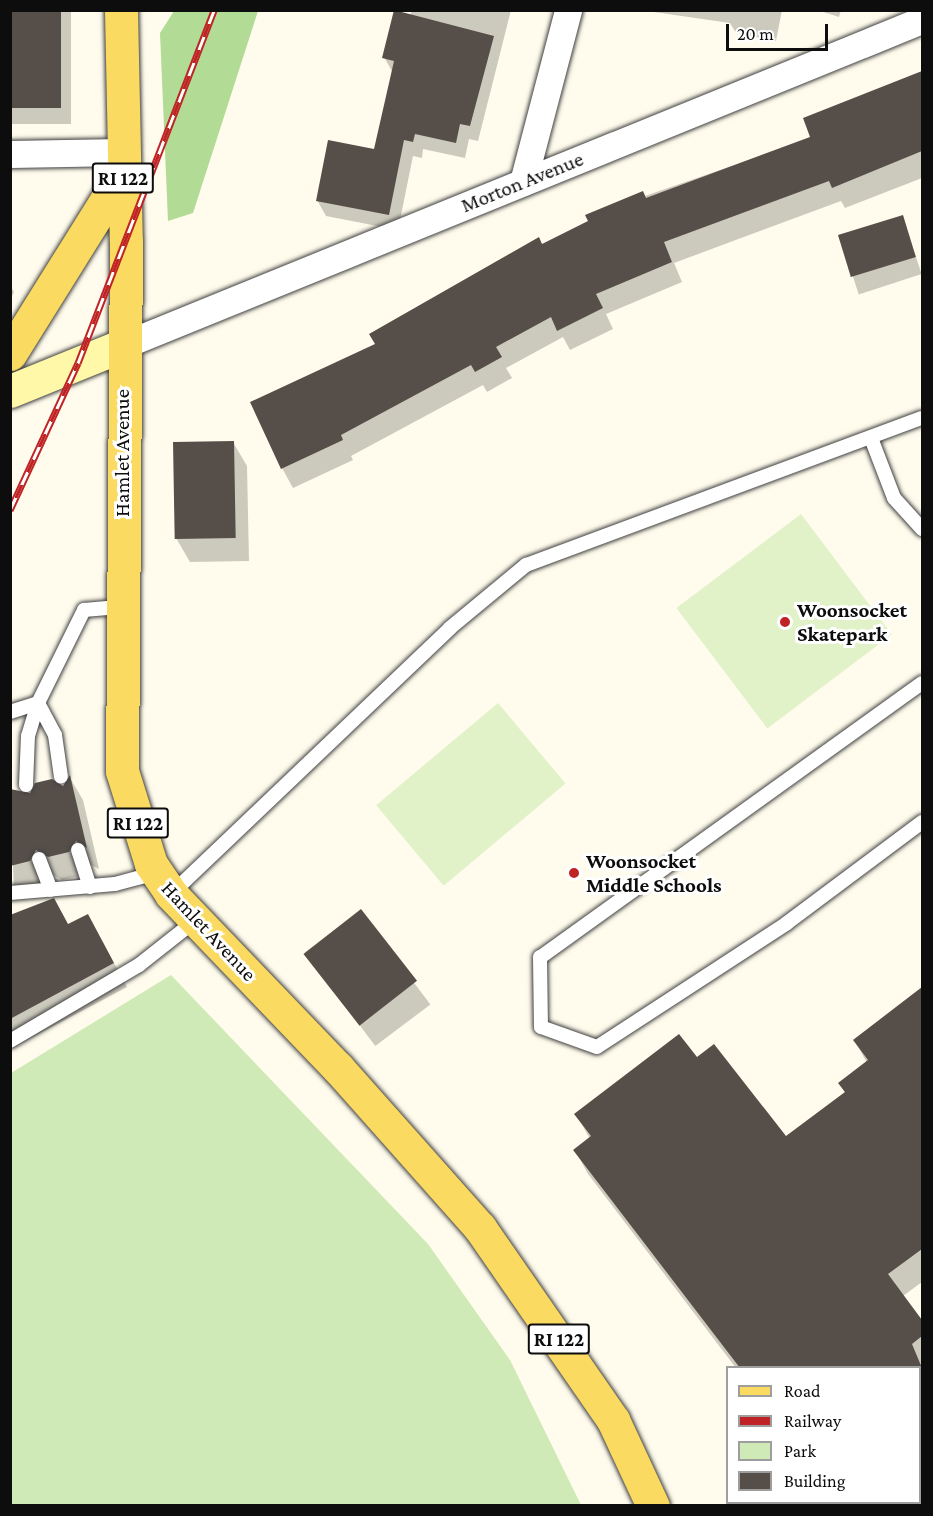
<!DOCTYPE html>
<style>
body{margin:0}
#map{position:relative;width:933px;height:1516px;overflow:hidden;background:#fffced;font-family:"Crimson Pro",serif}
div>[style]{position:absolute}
.green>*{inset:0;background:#cfeab6}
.forest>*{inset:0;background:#b2db95}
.pitch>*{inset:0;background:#e1f1c8;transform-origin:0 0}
.shadow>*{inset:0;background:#0003;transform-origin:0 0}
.building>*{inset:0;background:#564e49;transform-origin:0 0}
.roads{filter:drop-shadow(0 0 2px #404040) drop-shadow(0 0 2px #404040)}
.service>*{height:14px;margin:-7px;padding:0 7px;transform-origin:7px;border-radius:7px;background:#fff}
.minor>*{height:27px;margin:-13.5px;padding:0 13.5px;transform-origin:13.5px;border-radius:13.5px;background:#fff}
.secondary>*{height:33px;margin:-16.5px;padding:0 16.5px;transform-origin:16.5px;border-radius:16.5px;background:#fff8a8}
.primary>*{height:33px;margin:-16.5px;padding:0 16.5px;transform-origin:16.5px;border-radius:16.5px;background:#fbda61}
.rail>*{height:7px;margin-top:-3.5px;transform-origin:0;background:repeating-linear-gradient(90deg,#fff 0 14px,#bf2325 0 28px);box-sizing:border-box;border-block:2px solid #bf2325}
.dots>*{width:16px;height:16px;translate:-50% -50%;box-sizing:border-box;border:3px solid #fff;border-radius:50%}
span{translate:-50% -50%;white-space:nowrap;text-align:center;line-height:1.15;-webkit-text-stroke:6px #fff;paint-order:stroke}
.shield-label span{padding:2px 4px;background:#fff;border:2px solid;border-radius:4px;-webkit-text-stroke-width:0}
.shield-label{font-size:20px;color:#0d0d0d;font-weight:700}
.street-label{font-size:21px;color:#0d0d0d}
.poi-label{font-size:21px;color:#0d0d0d;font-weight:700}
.left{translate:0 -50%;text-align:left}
.frame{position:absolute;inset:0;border:12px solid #0d0d0d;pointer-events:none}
.legend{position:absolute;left:726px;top:1366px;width:195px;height:138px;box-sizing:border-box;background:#fff;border:2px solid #9e9e9e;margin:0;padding:8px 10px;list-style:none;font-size:18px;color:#0d0d0d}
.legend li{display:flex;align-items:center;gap:12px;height:30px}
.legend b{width:30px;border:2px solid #9e9e9e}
.scale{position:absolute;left:726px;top:24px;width:102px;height:27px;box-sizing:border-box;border:3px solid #0d0d0d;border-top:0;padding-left:8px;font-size:18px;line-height:21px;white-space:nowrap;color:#0d0d0d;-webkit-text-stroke:4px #fff;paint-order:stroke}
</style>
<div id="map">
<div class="green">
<div style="clip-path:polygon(171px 975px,428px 1244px,510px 1360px,581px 1505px,11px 1505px,11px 1073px)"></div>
</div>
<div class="forest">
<div style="clip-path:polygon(174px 11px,258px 11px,193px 213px,168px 221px,160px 33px)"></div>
</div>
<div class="pitch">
<div style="left:801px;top:514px;width:151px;height:156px;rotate:53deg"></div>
<div style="left:498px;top:703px;width:105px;height:159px;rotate:50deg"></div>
</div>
<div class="shadow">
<div style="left:10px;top:10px;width:61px;height:114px"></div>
<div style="clip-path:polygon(413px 10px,511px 10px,478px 141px,469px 139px,465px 158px,423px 149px,422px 158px,413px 156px,398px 230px,326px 216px,317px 200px,376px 151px,393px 73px,384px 57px)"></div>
<div style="clip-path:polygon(640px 10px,782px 10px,776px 41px,736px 33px,730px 23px)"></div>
<div style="clip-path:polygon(817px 10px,841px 10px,839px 17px)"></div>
<div style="clip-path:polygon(922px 72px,922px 178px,845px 208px,841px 201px,674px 263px,682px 282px,606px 314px,613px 329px,570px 350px,563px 337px,506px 368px,512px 378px,487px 392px,483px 385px,351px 456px,353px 460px,293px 488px,282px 468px,377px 344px,590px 222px,587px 216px,812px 138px,805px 119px)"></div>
<div style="left:903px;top:217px;width:60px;height:66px;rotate:72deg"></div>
<div style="clip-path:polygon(10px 286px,14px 292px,10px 300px)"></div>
<div style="clip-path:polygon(233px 442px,247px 466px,249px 561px,190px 562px,176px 538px)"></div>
<div style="clip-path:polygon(70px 778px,83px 800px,99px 869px,89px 864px,83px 875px,62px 880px,50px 873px,44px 885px,14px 891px,10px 791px,30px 795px,63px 788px)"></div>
<div style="clip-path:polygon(53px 900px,68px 926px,101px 939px,127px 987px,16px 1046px,10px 1036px,10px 917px)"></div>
<div style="left:360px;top:911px;width:117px;height:69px;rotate:53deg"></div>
<div style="clip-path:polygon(922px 989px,922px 1282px,903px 1296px,922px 1323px,922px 1405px,920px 1368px,736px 1368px,588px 1174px,575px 1150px,590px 1139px,576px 1114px,697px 1059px,786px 1138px,845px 1093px,840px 1084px,867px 1063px,855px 1041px)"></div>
</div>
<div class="building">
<div style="left:10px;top:10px;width:51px;height:98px"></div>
<div style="clip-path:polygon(394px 10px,494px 36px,470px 126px,460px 124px,456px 143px,415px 134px,413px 142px,404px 140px,389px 215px,316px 201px,328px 140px,374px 149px,394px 61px,382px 58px)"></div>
<div style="clip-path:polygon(922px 71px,922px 151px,832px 188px,829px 181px,664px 242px,672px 262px,596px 294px,603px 308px,557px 331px,551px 317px,496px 347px,502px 357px,475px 372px,471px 365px,341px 435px,343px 440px,281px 469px,250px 402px,375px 344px,369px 334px,539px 237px,542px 244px,588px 221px,585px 215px,643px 191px,646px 198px,810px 137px,803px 118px)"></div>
<div style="left:903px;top:215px;width:44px;height:68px;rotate:73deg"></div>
<div style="left:234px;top:441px;width:97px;height:61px;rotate:89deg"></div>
<div style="clip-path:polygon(70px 775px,87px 848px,76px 841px,69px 852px,48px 857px,36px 850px,30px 861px,10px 866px,10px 789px,30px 793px,35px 783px,52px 779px,63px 786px)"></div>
<div style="clip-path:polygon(54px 898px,68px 924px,88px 914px,114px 963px,10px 1019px,10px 915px)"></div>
<div style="left:361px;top:909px;width:91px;height:73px;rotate:52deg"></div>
<div style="clip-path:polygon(922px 987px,922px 1249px,888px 1274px,922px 1320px,922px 1336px,912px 1344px,922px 1368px,740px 1368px,573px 1150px,591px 1136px,574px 1114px,679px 1034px,697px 1057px,714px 1044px,786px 1136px,845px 1092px,838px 1083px,868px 1060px,853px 1040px)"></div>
</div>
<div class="roads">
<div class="service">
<div style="left:871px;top:438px;width:64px;rotate:69deg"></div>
<div style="left:894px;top:498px;width:42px;rotate:47.9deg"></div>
<div style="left:922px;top:683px;width:470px;rotate:144.3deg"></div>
<div style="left:540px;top:957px;width:70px;rotate:89.2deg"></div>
<div style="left:541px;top:1027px;width:59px;rotate:19.7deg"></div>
<div style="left:597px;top:1047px;width:227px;rotate:-33.1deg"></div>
<div style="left:787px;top:923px;width:169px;rotate:-36.8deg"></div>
<div style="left:10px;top:712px;width:29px;rotate:-18deg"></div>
<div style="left:38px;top:703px;width:36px;rotate:62deg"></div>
<div style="left:55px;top:735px;width:42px;rotate:81.9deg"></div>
<div style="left:26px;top:785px;width:49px;rotate:-87.7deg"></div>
<div style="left:28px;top:736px;width:34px;rotate:-73deg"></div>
<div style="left:38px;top:703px;width:104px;rotate:-63.7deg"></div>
<div style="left:84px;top:610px;width:38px;rotate:-5deg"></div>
<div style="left:78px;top:850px;width:39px;rotate:72deg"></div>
<div style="left:39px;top:859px;width:33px;rotate:69deg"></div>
<div style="left:10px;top:893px;width:105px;rotate:-4.9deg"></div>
<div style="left:115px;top:884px;width:42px;rotate:-15deg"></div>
<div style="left:171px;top:894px;width:385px;rotate:-43.6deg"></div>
<div style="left:450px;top:628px;width:99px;rotate:-39.7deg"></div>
<div style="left:526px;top:565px;width:422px;rotate:-20.4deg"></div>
<div style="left:10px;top:1041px;width:150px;rotate:-30.5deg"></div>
<div style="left:139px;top:965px;width:73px;rotate:-38.3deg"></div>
</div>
<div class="minor">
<div style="left:10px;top:154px;width:112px;rotate:-1deg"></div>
<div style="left:523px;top:182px;width:178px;rotate:-75.3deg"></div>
<div style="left:121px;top:346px;width:865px;rotate:-22.15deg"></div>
<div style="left:909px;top:1506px;width:6px;rotate:-45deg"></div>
</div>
<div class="secondary">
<div style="left:10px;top:391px;width:120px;rotate:-22.1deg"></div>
</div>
<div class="primary">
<div style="left:121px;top:10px;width:231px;rotate:88.8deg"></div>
<div style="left:126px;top:241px;width:530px;rotate:90.43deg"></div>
<div style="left:122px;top:771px;width:97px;rotate:72.7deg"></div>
<div style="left:151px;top:864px;width:36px;rotate:56deg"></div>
<div style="left:171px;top:894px;width:241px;rotate:46.2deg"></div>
<div style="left:338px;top:1068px;width:214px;rotate:48.4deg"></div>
<div style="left:480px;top:1228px;width:234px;rotate:55.3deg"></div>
<div style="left:613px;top:1420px;width:95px;rotate:65.1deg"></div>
<div style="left:10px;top:354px;width:213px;rotate:-58deg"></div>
</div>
</div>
<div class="rail">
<div style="left:10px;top:510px;width:162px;rotate:-65.2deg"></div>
<div style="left:78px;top:363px;width:378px;rotate:-68.9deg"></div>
</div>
<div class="dots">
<div style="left:785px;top:622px;background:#bf2325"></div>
<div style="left:574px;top:873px;background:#bf2325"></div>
</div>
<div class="shield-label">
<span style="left:123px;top:178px">RI 122</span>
<span style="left:138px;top:823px">RI 122</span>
<span style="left:559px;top:1339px">RI 122</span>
</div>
<div class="street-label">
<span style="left:522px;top:182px;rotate:-22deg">Morton Avenue</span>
<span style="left:122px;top:453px;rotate:-90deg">Hamlet Avenue</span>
<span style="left:209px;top:931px;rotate:47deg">Hamlet Avenue</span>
</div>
<div class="poi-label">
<span class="left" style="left:797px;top:622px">Woonsocket<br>Skatepark</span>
<span class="left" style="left:586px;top:873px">Woonsocket<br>Middle Schools</span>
</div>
<div class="frame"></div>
<ul class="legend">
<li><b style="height:8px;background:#fbda61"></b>Road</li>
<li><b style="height:8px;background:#bf2325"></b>Railway</li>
<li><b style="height:16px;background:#cfeab6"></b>Park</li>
<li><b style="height:16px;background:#564e49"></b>Building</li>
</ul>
<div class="scale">20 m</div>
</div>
